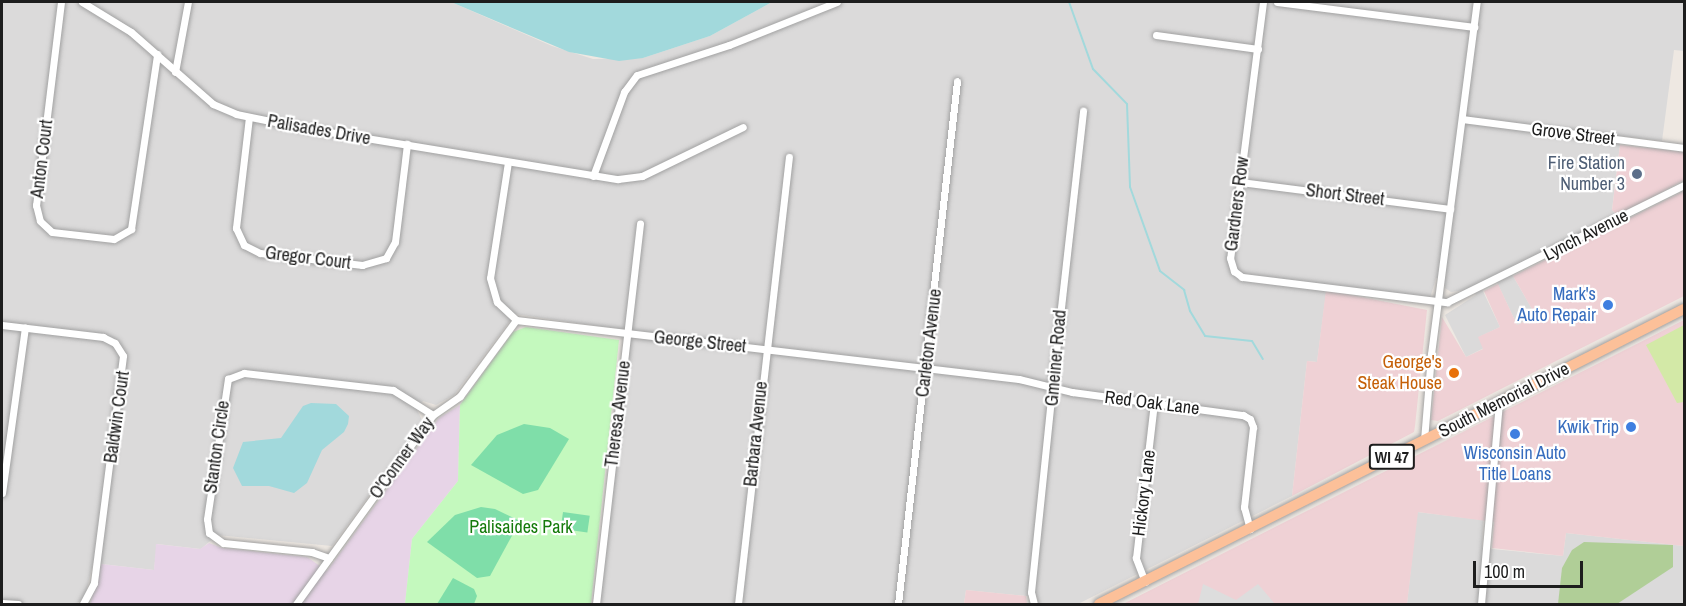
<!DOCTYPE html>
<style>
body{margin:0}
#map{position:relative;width:1686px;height:606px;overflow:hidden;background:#eee8e2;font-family:"Archivo Narrow",sans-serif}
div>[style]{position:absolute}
.residential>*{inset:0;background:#dbdada}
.commercial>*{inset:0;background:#efd1d5}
.industrial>*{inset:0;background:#e7d4e7}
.grass>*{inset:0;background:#d3e9a7}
.forest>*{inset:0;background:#b0ce97}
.park>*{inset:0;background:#c4f9be}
.pitch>*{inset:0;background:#7fdea9;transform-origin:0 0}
.parking>*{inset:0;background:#ddd}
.water>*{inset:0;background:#a2d9dc}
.stream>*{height:2px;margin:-1px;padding:0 1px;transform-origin:1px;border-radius:1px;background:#a2d9dc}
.roads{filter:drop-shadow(0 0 2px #a1a1a1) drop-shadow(0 0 2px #a1a1a1)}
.street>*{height:7px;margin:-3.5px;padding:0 3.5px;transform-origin:3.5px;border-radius:3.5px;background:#fff}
.primary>*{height:10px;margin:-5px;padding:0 5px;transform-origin:5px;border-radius:5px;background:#fcc099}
.dots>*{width:16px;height:16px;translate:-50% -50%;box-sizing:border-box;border:3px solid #fff;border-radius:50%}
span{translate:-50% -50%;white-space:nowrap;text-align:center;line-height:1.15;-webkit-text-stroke:4.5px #fff;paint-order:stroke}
.shield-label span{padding:2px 4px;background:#fff;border:2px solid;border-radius:4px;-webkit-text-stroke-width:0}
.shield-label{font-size:16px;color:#1d1d1d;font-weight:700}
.street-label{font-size:18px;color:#1d1d1d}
.service-label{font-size:18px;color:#4e5e75}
.right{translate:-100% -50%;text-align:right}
.shop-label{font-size:18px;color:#366cbe}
.food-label{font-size:18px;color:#c56008}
.park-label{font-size:18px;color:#157b0b}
.frame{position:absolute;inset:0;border:3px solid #1d1d1d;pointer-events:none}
.scale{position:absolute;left:1473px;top:561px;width:110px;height:27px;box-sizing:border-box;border:3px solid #1d1d1d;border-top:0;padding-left:8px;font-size:18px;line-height:21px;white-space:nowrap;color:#1d1d1d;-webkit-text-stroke:4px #fff;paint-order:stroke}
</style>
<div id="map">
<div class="residential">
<div style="clip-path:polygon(2px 2px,451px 2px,552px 46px,593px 59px,643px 58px,710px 36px,772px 2px,1684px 2px,1684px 51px,1674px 50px,1662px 141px,1621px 136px,1612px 210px,1618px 216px,1509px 269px,1536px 316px,1517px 325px,1494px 276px,1479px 283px,1500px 327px,1479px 337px,1484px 348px,1466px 357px,1445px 315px,1476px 295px,1472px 289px,1451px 292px,1445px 288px,1444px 279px,1436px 278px,1430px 298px,1327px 286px,1317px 362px,1307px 361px,1292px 496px,1078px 604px,1039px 604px,1037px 597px,966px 590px,964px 604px,599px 604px,631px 331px,515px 314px,454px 395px,436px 405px,423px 401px,416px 408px,423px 422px,332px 546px,217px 535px,201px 549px,157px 544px,154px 570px,93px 563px,85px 597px,76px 604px,2px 604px)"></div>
<div style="clip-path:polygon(1417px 512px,1483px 520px,1482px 548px,1563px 556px,1566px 533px,1684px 546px,1684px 604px,1407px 604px)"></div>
</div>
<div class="commercial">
<div style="clip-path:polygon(1620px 145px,1684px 152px,1684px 180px,1618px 216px,1612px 210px)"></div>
<div style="clip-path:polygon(1684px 191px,1684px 296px,1438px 421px,1431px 420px,1442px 317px,1466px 357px,1483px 349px,1478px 337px,1500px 327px,1484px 291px,1498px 284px,1517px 325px,1536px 316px,1513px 276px)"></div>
<div style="clip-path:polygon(1326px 290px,1427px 310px,1415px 426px,1414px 432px,1292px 496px,1307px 361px,1317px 362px)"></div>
<div style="clip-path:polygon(1684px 320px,1684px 546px,1566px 533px,1563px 556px,1492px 548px,1494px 522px,1418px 512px,1407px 604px,1123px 604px)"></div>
<div style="clip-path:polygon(966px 590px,1026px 596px,1027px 604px,964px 604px)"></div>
</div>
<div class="industrial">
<div style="clip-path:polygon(460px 405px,458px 481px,412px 539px,405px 604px,90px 604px,101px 564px,154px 570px,156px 544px,200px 549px,209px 543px,222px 548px,307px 557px,327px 571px,439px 418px)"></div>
</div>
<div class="grass">
<div style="clip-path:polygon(1684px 325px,1684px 402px,1677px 403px,1646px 345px)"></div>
</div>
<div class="forest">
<div style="clip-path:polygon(1584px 542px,1673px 545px,1673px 567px,1617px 604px,1558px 604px,1562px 568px,1572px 550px)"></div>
</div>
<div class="park">
<div style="clip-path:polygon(526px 327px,619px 340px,591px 604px,405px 604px,412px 539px,458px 481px,460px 405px,513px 332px)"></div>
</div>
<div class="pitch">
<div style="clip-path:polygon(524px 424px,550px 428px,569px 439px,538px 490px,523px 494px,471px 465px,497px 435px)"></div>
<div style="clip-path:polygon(481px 507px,495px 509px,520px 521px,490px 576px,477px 578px,427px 542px,455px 515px)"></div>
<div style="left:563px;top:512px;width:27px;height:17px;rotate:8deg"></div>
<div style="clip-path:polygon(453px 578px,474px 589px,477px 596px,474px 604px,437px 604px)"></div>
</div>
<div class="parking">
<div style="clip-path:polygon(1203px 584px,1236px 600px,1258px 584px,1275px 604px,1198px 604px)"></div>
</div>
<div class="water">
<div style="clip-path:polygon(451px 2px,772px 2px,710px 36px,643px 58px,619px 61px,569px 52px)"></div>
<div style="clip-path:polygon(311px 403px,336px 404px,349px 416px,348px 424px,344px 432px,322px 450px,307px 483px,294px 493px,269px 486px,242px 486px,233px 468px,243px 442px,281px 438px,303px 406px)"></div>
</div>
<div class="stream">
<div style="left:1069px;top:2px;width:71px;rotate:70.3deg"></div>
<div style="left:1093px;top:69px;width:49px;rotate:45.8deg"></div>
<div style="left:1127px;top:104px;width:83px;rotate:87.9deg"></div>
<div style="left:1130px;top:187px;width:89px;rotate:70.3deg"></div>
<div style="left:1160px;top:271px;width:31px;rotate:38deg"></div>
<div style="left:1184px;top:290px;width:22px;rotate:74deg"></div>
<div style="left:1190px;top:311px;width:29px;rotate:59deg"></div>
<div style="left:1205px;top:336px;width:47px;rotate:6.1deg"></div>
<div style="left:1252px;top:341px;width:21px;rotate:59deg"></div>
</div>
<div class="roads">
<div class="street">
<div style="left:61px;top:2px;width:205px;rotate:97deg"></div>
<div style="left:36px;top:205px;width:16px;rotate:76deg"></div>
<div style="left:40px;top:221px;width:16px;rotate:43deg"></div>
<div style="left:52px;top:232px;width:62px;rotate:6.4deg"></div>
<div style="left:114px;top:239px;width:20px;rotate:-30deg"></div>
<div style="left:131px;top:229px;width:177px;rotate:-81.5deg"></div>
<div style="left:82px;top:2px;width:57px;rotate:31.5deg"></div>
<div style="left:131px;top:32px;width:109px;rotate:41.3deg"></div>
<div style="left:213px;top:104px;width:25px;rotate:23deg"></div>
<div style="left:236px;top:114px;width:70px;rotate:11.5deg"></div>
<div style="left:305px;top:128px;width:317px;rotate:9.3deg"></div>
<div style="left:618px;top:179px;width:24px;rotate:-7deg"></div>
<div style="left:642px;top:176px;width:112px;rotate:-25.9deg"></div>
<div style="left:1263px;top:2px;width:258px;rotate:97.3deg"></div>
<div style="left:1230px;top:258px;width:14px;rotate:73deg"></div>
<div style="left:1234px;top:271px;width:10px;rotate:37deg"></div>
<div style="left:1242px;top:277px;width:207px;rotate:7deg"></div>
<div style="left:1447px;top:302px;width:264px;rotate:-26.3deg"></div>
<div style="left:1277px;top:2px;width:199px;rotate:7.2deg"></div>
<div style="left:1156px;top:35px;width:103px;rotate:7.8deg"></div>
<div style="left:175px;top:72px;width:71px;rotate:-79.5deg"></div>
<div style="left:249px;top:117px;width:112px;rotate:96.7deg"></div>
<div style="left:236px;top:228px;width:19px;rotate:65deg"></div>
<div style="left:244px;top:245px;width:18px;rotate:27deg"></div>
<div style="left:260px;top:253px;width:103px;rotate:6.7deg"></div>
<div style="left:362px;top:265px;width:25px;rotate:-16deg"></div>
<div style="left:386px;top:258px;width:18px;rotate:-61deg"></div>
<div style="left:395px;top:242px;width:99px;rotate:-83deg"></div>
<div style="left:1462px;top:119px;width:224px;rotate:7.4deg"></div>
<div style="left:508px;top:162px;width:117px;rotate:98.8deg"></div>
<div style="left:490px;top:278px;width:25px;rotate:74deg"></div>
<div style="left:497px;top:302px;width:26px;rotate:43deg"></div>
<div style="left:516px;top:320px;width:506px;rotate:6.69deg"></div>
<div style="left:1019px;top:379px;width:55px;rotate:13.8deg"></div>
<div style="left:1072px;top:392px;width:173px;rotate:7.7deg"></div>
<div style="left:1243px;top:415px;width:8px;rotate:30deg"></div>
<div style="left:1250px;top:419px;width:9px;rotate:69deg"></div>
<div style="left:1253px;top:427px;width:81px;rotate:96.4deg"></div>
<div style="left:1244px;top:507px;width:23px;rotate:75deg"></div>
<div style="left:593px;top:176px;width:90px;rotate:-69.7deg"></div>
<div style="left:624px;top:92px;width:21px;rotate:-53deg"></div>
<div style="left:637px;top:75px;width:97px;rotate:-18.1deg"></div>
<div style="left:729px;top:45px;width:116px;rotate:-21.7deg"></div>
<div style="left:1240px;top:182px;width:212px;rotate:7.3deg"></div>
<div style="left:2px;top:325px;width:102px;rotate:6.8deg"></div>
<div style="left:103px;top:337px;width:13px;rotate:27deg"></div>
<div style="left:115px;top:343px;width:15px;rotate:58deg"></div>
<div style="left:123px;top:356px;width:229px;rotate:97.3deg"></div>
<div style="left:94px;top:583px;width:24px;rotate:118deg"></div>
<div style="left:1424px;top:440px;width:86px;rotate:-85.3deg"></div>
<div style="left:1431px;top:354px;width:355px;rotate:-82.6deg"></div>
<div style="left:2px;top:493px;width:167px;rotate:-82.1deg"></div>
<div style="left:329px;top:558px;width:18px;rotate:-161deg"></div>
<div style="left:312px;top:552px;width:89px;rotate:-174.2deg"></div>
<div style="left:223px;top:543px;width:17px;rotate:-144deg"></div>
<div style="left:209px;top:533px;width:14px;rotate:-98deg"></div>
<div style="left:207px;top:519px;width:142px;rotate:-81.5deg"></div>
<div style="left:228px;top:379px;width:17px;rotate:-21deg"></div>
<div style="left:244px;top:373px;width:150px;rotate:6.5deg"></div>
<div style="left:393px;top:390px;width:47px;rotate:32deg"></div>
<div style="left:1145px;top:582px;width:26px;rotate:-111deg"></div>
<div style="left:1136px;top:558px;width:156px;rotate:-83.4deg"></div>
<div style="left:2px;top:603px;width:16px;rotate:4deg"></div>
<div style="left:296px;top:604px;width:233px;rotate:-54.1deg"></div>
<div style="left:433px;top:415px;width:33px;rotate:-35deg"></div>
<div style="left:460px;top:396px;width:94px;rotate:-53.6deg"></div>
<div style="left:596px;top:604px;width:383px;rotate:-83.4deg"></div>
<div style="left:738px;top:604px;width:450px;rotate:-83.5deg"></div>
<div style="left:898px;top:604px;width:526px;rotate:-83.56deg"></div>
<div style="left:1034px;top:604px;width:12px;rotate:-104deg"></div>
<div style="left:1031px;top:592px;width:214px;rotate:-84.1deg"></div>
<div style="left:1053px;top:379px;width:270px;rotate:-83.6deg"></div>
<div style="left:1481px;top:604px;width:203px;rotate:-84.9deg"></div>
</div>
<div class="primary">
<div style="left:1099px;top:604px;width:655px;rotate:-26.76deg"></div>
</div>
</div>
<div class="dots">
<div style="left:1637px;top:174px;background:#5c6f8a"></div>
<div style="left:1608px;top:305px;background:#3f7fe0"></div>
<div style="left:1454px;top:373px;background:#e8710a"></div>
<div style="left:1631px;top:427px;background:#3f7fe0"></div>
<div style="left:1515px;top:434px;background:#3f7fe0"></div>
</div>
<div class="shield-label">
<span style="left:1392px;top:457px">WI 47</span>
</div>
<div class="street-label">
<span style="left:319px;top:130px;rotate:10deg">Palisades Drive</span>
<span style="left:1573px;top:134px;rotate:7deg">Grove Street</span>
<span style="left:42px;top:159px;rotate:-83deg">Anton Court</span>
<span style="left:1345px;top:195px;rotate:7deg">Short Street</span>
<span style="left:1237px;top:204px;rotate:-83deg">Gardners Row</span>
<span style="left:1586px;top:235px;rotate:-27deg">Lynch Avenue</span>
<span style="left:308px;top:258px;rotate:7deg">Gregor Court</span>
<span style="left:700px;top:342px;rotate:6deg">George Street</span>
<span style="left:929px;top:343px;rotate:-83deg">Carleton Avenue</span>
<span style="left:1056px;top:358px;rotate:-85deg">Gmeiner Road</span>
<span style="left:1504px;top:400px;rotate:-27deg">South Memorial Drive</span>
<span style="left:1152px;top:403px;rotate:7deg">Red Oak Lane</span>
<span style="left:618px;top:414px;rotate:-83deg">Theresa Avenue</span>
<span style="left:117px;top:417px;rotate:-82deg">Baldwin Court</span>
<span style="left:756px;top:434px;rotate:-84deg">Barbara Avenue</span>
<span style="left:217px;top:447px;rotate:-82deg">Stanton Circle</span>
<span style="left:402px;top:458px;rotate:-54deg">O'Conner Way</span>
<span style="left:1144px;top:493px;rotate:-83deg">Hickory Lane</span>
</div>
<div class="service-label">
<span class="right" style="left:1625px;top:174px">Fire Station<br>Number 3</span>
</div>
<div class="shop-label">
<span class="right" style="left:1596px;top:305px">Mark's<br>Auto Repair</span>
<span class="right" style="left:1619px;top:427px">Kwik Trip</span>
<span style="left:1515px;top:464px">Wisconsin Auto<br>Title Loans</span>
</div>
<div class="food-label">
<span class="right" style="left:1442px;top:373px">George's<br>Steak House</span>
</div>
<div class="park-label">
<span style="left:521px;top:527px">Palisaides Park</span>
</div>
<div class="frame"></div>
<div class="scale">100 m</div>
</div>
